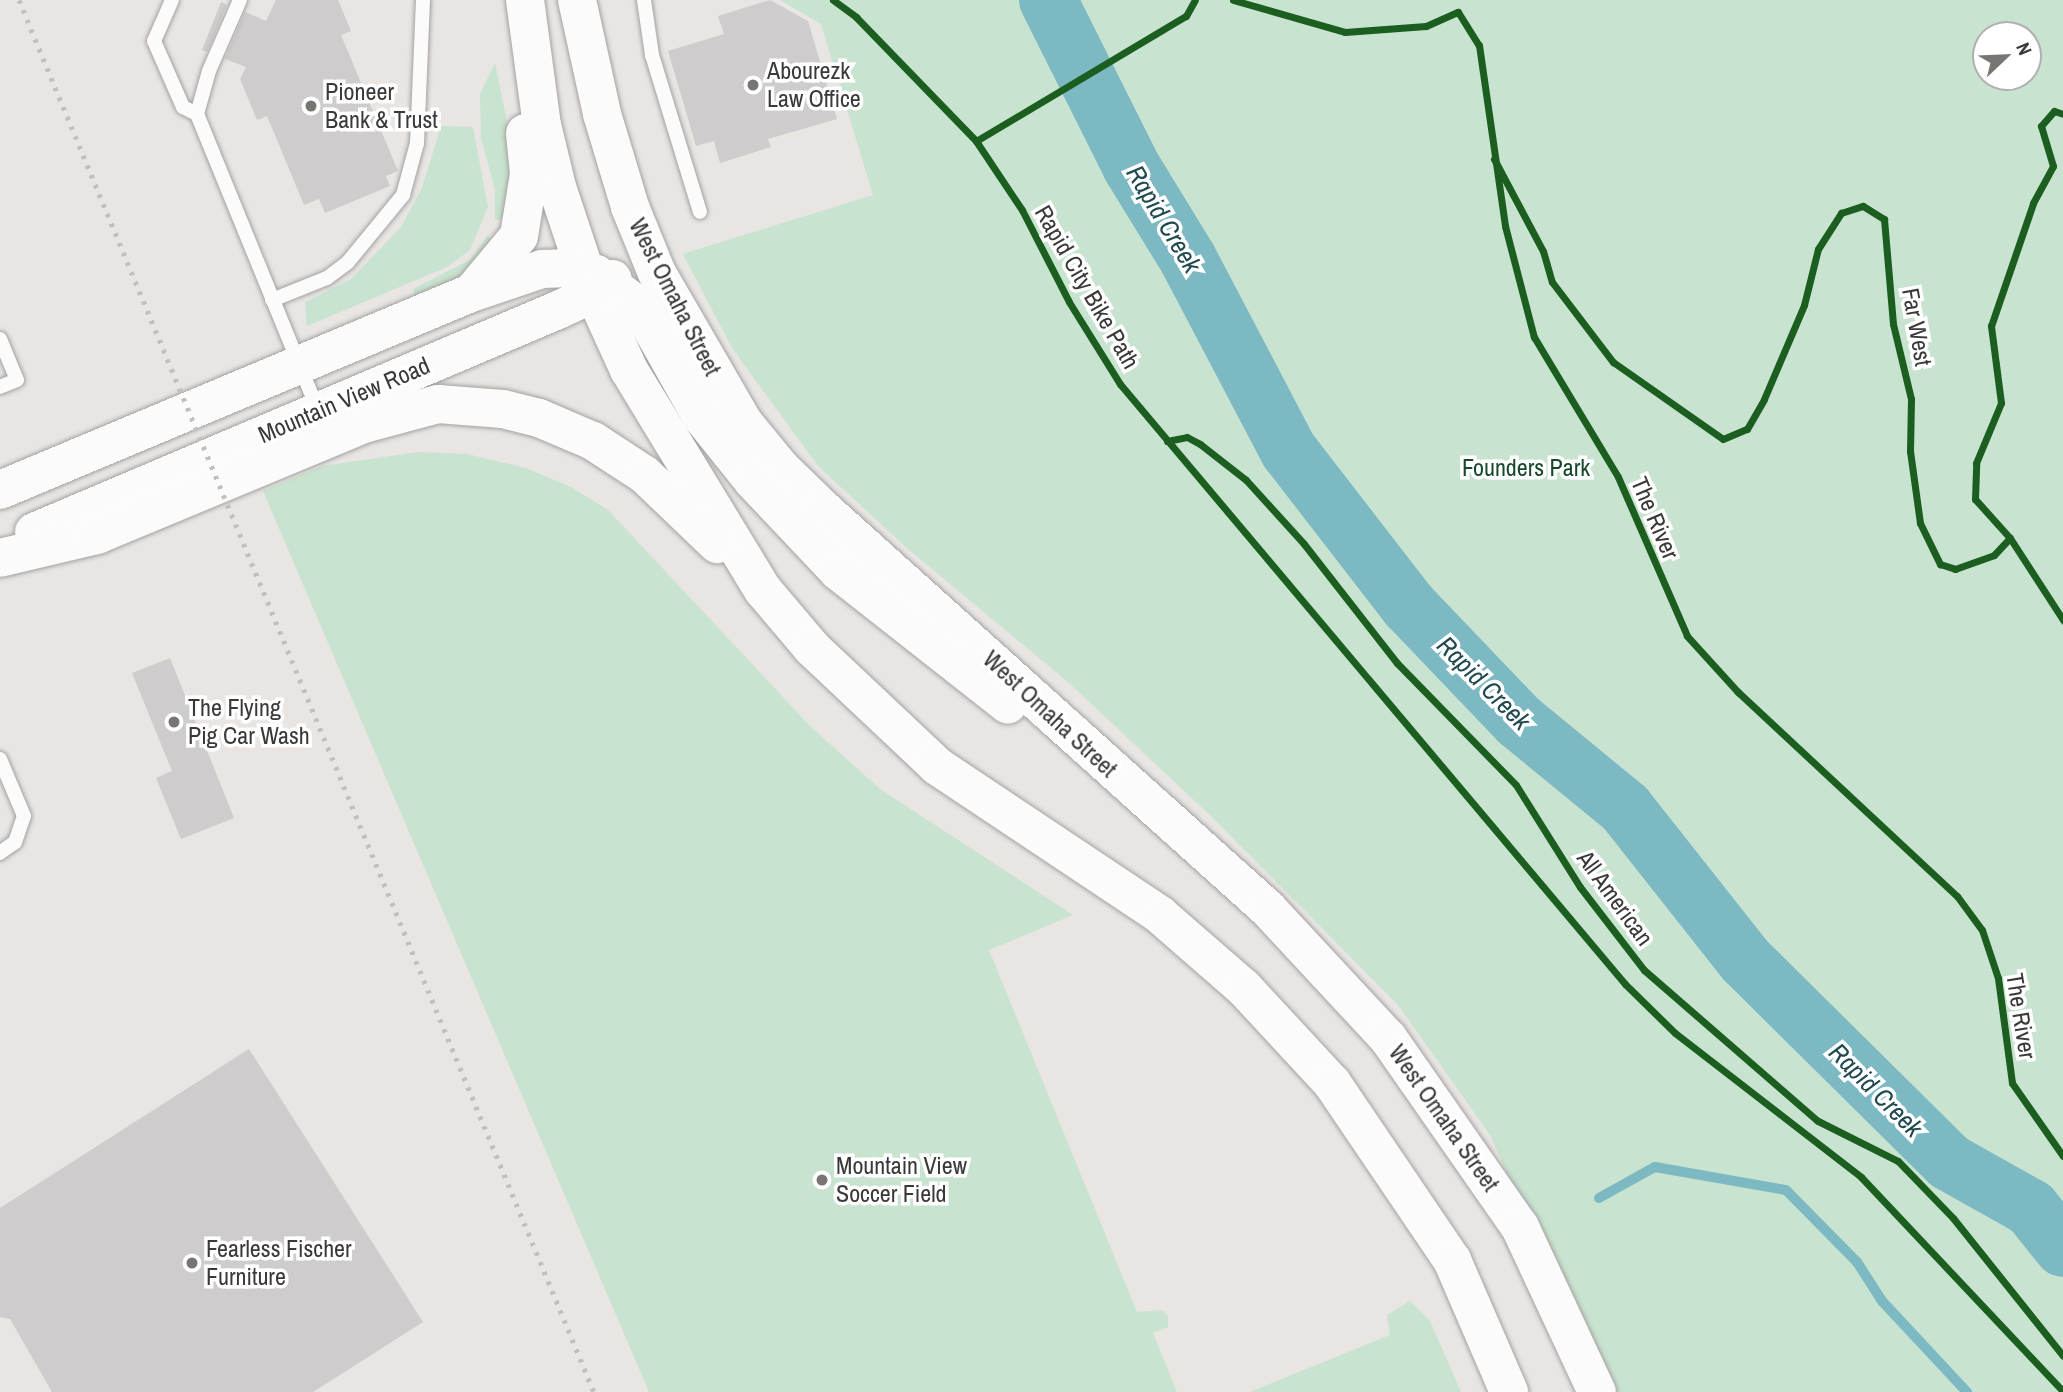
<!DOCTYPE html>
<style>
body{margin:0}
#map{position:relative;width:2063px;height:1392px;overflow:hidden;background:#e8e5e3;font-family:"Archivo Narrow",sans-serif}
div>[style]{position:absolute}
.green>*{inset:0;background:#c8e3cf}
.stream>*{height:10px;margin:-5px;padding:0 5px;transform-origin:5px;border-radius:5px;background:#7cb9c3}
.river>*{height:58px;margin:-29px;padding:0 29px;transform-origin:29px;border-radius:29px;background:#7cb9c3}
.building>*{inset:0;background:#cecccc}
.roads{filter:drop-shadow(0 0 2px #a4a2a0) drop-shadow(0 0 2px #a4a2a0)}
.service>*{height:14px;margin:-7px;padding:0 7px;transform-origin:7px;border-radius:7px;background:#fcfbfb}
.primary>*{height:38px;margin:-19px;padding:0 19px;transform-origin:19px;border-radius:19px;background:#fcfbfb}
.rail>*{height:5px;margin-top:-2.5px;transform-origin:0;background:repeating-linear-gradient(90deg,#c1c0c0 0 3.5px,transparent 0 10.5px)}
.cycleway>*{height:7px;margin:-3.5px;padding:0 3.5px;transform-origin:3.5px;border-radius:3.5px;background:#1b5e20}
.dots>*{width:19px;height:19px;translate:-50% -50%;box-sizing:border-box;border:4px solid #fff;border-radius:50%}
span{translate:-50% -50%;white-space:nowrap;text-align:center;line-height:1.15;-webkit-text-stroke:7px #fff;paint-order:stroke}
.poi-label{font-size:24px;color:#3b3937}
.left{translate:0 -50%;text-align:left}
.street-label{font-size:24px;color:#3b3937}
.park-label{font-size:24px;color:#17482c}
.water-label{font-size:26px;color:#204950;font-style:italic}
.north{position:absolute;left:1972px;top:21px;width:70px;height:70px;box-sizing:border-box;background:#fff;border:2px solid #b1b0af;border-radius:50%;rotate:67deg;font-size:19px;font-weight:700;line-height:28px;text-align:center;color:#3b3937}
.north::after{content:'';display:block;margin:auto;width:24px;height:32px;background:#787573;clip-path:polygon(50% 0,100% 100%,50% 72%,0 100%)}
</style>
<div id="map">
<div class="green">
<div style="clip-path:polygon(evenodd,780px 0,2063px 0,2063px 1392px,1605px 1392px,1490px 1135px,1398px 1005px,1212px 817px,1068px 682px,909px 550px,818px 466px,732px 348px,683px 254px,873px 195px,821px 24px,780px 0,1986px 35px,2028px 35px,2028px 77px,1986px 77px,1986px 35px)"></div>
<div style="clip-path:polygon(495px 63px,515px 162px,514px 212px,501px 220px,495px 219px,495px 189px,481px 139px,480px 94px)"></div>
<div style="clip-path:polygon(441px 126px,473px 127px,488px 207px,470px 250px,447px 267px,307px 326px,305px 302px,351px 279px,401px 227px,422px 188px)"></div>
<div style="clip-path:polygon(488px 235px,492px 241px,466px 274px,415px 296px,413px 289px,470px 260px)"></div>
<div style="clip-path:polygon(419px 452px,467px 454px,526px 468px,571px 487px,608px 510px,810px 726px,880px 789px,1073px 915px,989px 950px,1137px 1312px,1162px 1310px,1168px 1316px,1168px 1327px,1153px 1333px,1177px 1392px,649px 1392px,263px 491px,322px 466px)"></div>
<div style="clip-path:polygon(1410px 1301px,1430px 1321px,1461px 1392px,1250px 1392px,1390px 1335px,1387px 1315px)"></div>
</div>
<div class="stream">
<div style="left:1599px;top:1198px;width:64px;rotate:-29deg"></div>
<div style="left:1655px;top:1167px;width:133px;rotate:10deg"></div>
<div style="left:1786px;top:1190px;width:101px;rotate:45.4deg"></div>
<div style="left:1857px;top:1262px;width:46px;rotate:57.3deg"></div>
<div style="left:1882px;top:1301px;width:125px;rotate:47deg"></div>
</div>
<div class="river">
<div style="left:1048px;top:0;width:186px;rotate:63.4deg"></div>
<div style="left:1131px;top:166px;width:109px;rotate:58.5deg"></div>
<div style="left:1188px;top:259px;width:217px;rotate:62.3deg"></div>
<div style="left:1289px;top:451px;width:196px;rotate:52.3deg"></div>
<div style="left:1409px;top:606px;width:159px;rotate:46.3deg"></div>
<div style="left:1519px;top:721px;width:137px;rotate:39.4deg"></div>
<div style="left:1625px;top:808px;width:195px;rotate:51.7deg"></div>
<div style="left:1746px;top:961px;width:286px;rotate:44.7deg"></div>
<div style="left:1949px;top:1162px;width:94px;rotate:29.3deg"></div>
<div style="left:2031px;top:1208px;width:51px;rotate:51.3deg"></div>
</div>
<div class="building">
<div style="clip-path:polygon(276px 0,338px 0,351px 31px,341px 35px,398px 171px,386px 176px,390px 186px,325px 213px,319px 199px,304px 205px,267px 116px,257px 120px,240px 79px,246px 67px,225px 59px,245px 12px,266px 21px)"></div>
<div style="clip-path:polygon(770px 0,808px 21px,837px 119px,768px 139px,771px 147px,720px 163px,714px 141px,696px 146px,668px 51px,724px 34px,718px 16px)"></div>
<div style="clip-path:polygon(221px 2px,227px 5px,207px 52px,202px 50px)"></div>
<div style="clip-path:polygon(170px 658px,234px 818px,181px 839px,156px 778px,172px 771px,132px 673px)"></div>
<div style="clip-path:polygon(249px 1049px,423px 1322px,313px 1392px,52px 1392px,10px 1319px,0 1317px,0 1208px)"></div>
</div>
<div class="roads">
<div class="service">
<div style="left:172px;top:0;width:45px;rotate:113.7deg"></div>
<div style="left:154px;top:41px;width:72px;rotate:66.3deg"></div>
<div style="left:183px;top:107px;width:16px;rotate:27deg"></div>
<div style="left:240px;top:0;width:77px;rotate:113.6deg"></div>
<div style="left:209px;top:71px;width:45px;rotate:105.6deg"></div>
<div style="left:197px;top:114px;width:321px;rotate:67.8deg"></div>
<div style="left:644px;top:0;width:56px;rotate:81.7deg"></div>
<div style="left:652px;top:55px;width:164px;rotate:73deg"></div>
<div style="left:272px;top:300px;width:59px;rotate:-21.8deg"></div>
<div style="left:327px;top:278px;width:26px;rotate:-37deg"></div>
<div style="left:348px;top:262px;width:87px;rotate:-50.6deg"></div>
<div style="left:403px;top:195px;width:54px;rotate:-74.9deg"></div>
<div style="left:417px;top:143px;width:143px;rotate:-87.6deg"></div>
<div style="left:0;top:339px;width:44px;rotate:67.5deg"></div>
<div style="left:17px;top:380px;width:18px;rotate:158deg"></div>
<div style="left:0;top:759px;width:62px;rotate:67.2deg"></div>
<div style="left:24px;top:816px;width:28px;rotate:109deg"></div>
<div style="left:15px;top:842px;width:19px;rotate:144deg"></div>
</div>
<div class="primary">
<div style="left:525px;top:0;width:126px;rotate:82.3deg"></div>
<div style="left:542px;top:125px;width:64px;rotate:76.4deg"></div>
<div style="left:557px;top:187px;width:98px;rotate:71.6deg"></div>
<div style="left:588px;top:280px;width:99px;rotate:65.5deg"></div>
<div style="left:629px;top:370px;width:258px;rotate:58.7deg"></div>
<div style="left:763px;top:590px;width:76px;rotate:49.8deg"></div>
<div style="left:812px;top:648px;width:172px;rotate:43.3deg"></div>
<div style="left:937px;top:766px;width:268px;rotate:33.7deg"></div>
<div style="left:1160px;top:915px;width:111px;rotate:41deg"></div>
<div style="left:1244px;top:988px;width:129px;rotate:47.2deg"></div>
<div style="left:1332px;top:1083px;width:214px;rotate:55.9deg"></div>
<div style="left:1452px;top:1260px;width:144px;rotate:66.6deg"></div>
<div style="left:577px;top:0;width:117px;rotate:77.6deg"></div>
<div style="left:602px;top:114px;width:97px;rotate:73.2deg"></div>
<div style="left:630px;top:207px;width:71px;rotate:67.8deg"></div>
<div style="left:657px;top:273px;width:173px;rotate:59.9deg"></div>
<div style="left:744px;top:423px;width:57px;rotate:50.7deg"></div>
<div style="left:780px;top:467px;width:60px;rotate:44.3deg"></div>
<div style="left:823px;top:509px;width:598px;rotate:41.95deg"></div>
<div style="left:1268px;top:909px;width:176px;rotate:47.1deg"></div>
<div style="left:1388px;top:1038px;width:231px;rotate:55.1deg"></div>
<div style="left:1520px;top:1227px;width:182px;rotate:65deg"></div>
<div style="left:474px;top:290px;width:70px;rotate:-50.2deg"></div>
<div style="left:519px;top:236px;width:63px;rotate:-80.8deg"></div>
<div style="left:529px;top:174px;width:41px;rotate:-95.6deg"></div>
<div style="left:0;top:490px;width:511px;rotate:-22.7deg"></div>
<div style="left:471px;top:293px;width:75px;rotate:-18.7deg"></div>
<div style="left:542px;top:269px;width:30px;rotate:-2deg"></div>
<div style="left:572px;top:268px;width:25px;rotate:14deg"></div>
<div style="left:596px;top:274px;width:54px;rotate:36.7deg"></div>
<div style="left:639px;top:306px;width:126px;rotate:60.6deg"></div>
<div style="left:701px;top:416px;width:83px;rotate:51.3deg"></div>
<div style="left:753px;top:481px;width:124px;rotate:46.6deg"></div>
<div style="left:838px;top:571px;width:216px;rotate:38.2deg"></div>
<div style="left:34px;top:532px;width:569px;rotate:-22.96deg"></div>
<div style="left:558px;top:310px;width:47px;rotate:-24.9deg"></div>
<div style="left:601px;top:290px;width:16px;rotate:-43deg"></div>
<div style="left:0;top:558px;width:100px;rotate:-13.3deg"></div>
<div style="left:97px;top:535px;width:289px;rotate:-22.6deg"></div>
<div style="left:364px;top:424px;width:77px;rotate:-15.1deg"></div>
<div style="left:438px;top:404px;width:65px;rotate:4.4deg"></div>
<div style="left:503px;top:409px;width:37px;rotate:14deg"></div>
<div style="left:539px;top:418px;width:59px;rotate:23.1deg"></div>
<div style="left:593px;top:441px;width:62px;rotate:33.2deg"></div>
<div style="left:645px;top:475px;width:100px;rotate:43.8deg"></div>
</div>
</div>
<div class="rail">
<div style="left:19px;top:0;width:1506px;rotate:67.56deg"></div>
</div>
<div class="cycleway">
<div style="left:833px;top:0;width:29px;rotate:36deg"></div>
<div style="left:856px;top:17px;width:173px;rotate:45.9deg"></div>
<div style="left:976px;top:141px;width:83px;rotate:56.3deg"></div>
<div style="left:1022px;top:210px;width:103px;rotate:62.9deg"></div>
<div style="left:1069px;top:302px;width:97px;rotate:58.1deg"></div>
<div style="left:1120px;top:384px;width:784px;rotate:49.91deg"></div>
<div style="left:1625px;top:984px;width:70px;rotate:44.4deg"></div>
<div style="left:1675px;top:1033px;width:235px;rotate:37.7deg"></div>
<div style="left:1861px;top:1177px;width:294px;rotate:46.7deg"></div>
<div style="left:1233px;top:0;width:116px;rotate:15.9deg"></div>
<div style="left:1345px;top:32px;width:81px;rotate:-4.2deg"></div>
<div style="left:1426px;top:26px;width:35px;rotate:-24deg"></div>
<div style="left:1458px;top:12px;width:39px;rotate:58deg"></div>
<div style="left:1479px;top:45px;width:183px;rotate:81.8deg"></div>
<div style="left:1505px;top:226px;width:115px;rotate:75.4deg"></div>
<div style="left:1534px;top:337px;width:163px;rotate:59deg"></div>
<div style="left:1618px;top:477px;width:173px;rotate:66.5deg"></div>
<div style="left:1687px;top:636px;width:76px;rotate:47.7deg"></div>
<div style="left:1738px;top:692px;width:299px;rotate:43deg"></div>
<div style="left:1957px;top:896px;width:42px;rotate:53.7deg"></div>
<div style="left:1982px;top:930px;width:51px;rotate:71.6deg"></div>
<div style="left:1998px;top:978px;width:106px;rotate:82.4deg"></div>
<div style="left:2012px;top:1083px;width:89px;rotate:55.1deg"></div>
<div style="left:976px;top:141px;width:244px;rotate:-30.8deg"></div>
<div style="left:1186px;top:16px;width:18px;rotate:-61deg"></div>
<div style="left:1494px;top:159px;width:104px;rotate:62deg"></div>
<div style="left:1543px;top:251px;width:32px;rotate:74deg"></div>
<div style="left:1552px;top:282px;width:101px;rotate:52.7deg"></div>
<div style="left:1613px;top:362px;width:134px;rotate:35deg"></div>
<div style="left:1723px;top:439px;width:26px;rotate:-23deg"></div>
<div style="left:1747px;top:429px;width:34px;rotate:-60deg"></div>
<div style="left:1764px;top:399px;width:102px;rotate:-66.9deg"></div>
<div style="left:1804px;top:305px;width:58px;rotate:-76deg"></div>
<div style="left:1818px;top:249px;width:43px;rotate:-57.4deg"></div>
<div style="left:1841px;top:213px;width:23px;rotate:-18deg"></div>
<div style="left:1863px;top:206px;width:25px;rotate:32deg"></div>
<div style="left:1884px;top:219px;width:105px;rotate:85.1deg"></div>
<div style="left:1893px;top:324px;width:77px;rotate:76.5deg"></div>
<div style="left:1911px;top:399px;width:52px;rotate:91.1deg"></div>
<div style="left:1910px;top:451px;width:73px;rotate:82.1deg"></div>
<div style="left:1920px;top:523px;width:46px;rotate:64deg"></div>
<div style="left:1940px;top:564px;width:16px;rotate:18deg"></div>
<div style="left:1955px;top:569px;width:41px;rotate:-19.7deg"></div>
<div style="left:1994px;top:555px;width:23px;rotate:-47deg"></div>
<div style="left:2010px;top:538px;width:52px;rotate:-131.9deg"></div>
<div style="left:1975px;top:499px;width:36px;rotate:-88deg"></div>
<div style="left:1976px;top:463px;width:65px;rotate:-67.4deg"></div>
<div style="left:2001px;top:403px;width:78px;rotate:-97.4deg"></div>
<div style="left:1991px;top:326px;width:130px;rotate:-71.1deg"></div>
<div style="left:2033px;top:203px;width:42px;rotate:-61.6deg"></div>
<div style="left:2053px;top:166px;width:42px;rotate:-106.7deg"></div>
<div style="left:2041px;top:126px;width:20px;rotate:-49deg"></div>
<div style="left:2054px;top:111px;width:9px;rotate:18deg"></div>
<div style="left:1167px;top:441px;width:20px;rotate:-11deg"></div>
<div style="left:1187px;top:437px;width:15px;rotate:28deg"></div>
<div style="left:1200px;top:444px;width:58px;rotate:38deg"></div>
<div style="left:1246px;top:480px;width:86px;rotate:47.8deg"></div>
<div style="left:1304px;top:544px;width:151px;rotate:52deg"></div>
<div style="left:1397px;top:663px;width:170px;rotate:45.7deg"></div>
<div style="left:1516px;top:785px;width:120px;rotate:57.9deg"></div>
<div style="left:1580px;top:887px;width:105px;rotate:52.4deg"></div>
<div style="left:1644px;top:970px;width:230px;rotate:41deg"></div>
<div style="left:1818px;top:1121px;width:89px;rotate:26.6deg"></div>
<div style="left:1898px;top:1161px;width:79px;rotate:46deg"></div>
<div style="left:1953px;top:1218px;width:176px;rotate:51.4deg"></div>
<div style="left:2010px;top:538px;width:98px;rotate:57.1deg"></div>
</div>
<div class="dots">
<div style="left:753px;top:85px;background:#787573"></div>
<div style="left:311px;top:106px;background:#787573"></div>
<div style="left:174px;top:722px;background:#787573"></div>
<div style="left:822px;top:1180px;background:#787573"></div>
<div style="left:192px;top:1263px;background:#787573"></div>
</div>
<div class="poi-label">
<span class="left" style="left:767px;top:85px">Abourezk<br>Law Office</span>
<span class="left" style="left:325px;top:106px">Pioneer<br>Bank &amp; Trust</span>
<span class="left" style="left:188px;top:722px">The Flying<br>Pig Car Wash</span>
<span class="left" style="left:836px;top:1180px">Mountain View<br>Soccer Field</span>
<span class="left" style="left:206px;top:1263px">Fearless Fischer<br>Furniture</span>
</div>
<div class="street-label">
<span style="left:1087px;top:287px;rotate:60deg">Rapid City Bike Path</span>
<span style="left:675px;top:297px;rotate:63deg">West Omaha Street</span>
<span style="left:1917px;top:327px;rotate:80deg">Far West</span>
<span style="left:344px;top:400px;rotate:-23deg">Mountain View Road</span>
<span style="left:1655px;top:518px;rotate:67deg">The River</span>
<span style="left:1050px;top:714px;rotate:43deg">West Omaha Street</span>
<span style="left:1615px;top:898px;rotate:54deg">All American</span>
<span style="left:2021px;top:1016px;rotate:81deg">The River</span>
<span style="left:1444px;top:1118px;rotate:55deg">West Omaha Street</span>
</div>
<div class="park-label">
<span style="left:1526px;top:468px">Founders Park</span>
</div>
<div class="water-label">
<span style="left:1164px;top:219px;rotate:59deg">Rapid Creek</span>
<span style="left:1484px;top:683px;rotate:45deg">Rapid Creek</span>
<span style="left:1876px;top:1090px;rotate:45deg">Rapid Creek</span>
</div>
<div class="north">N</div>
</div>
